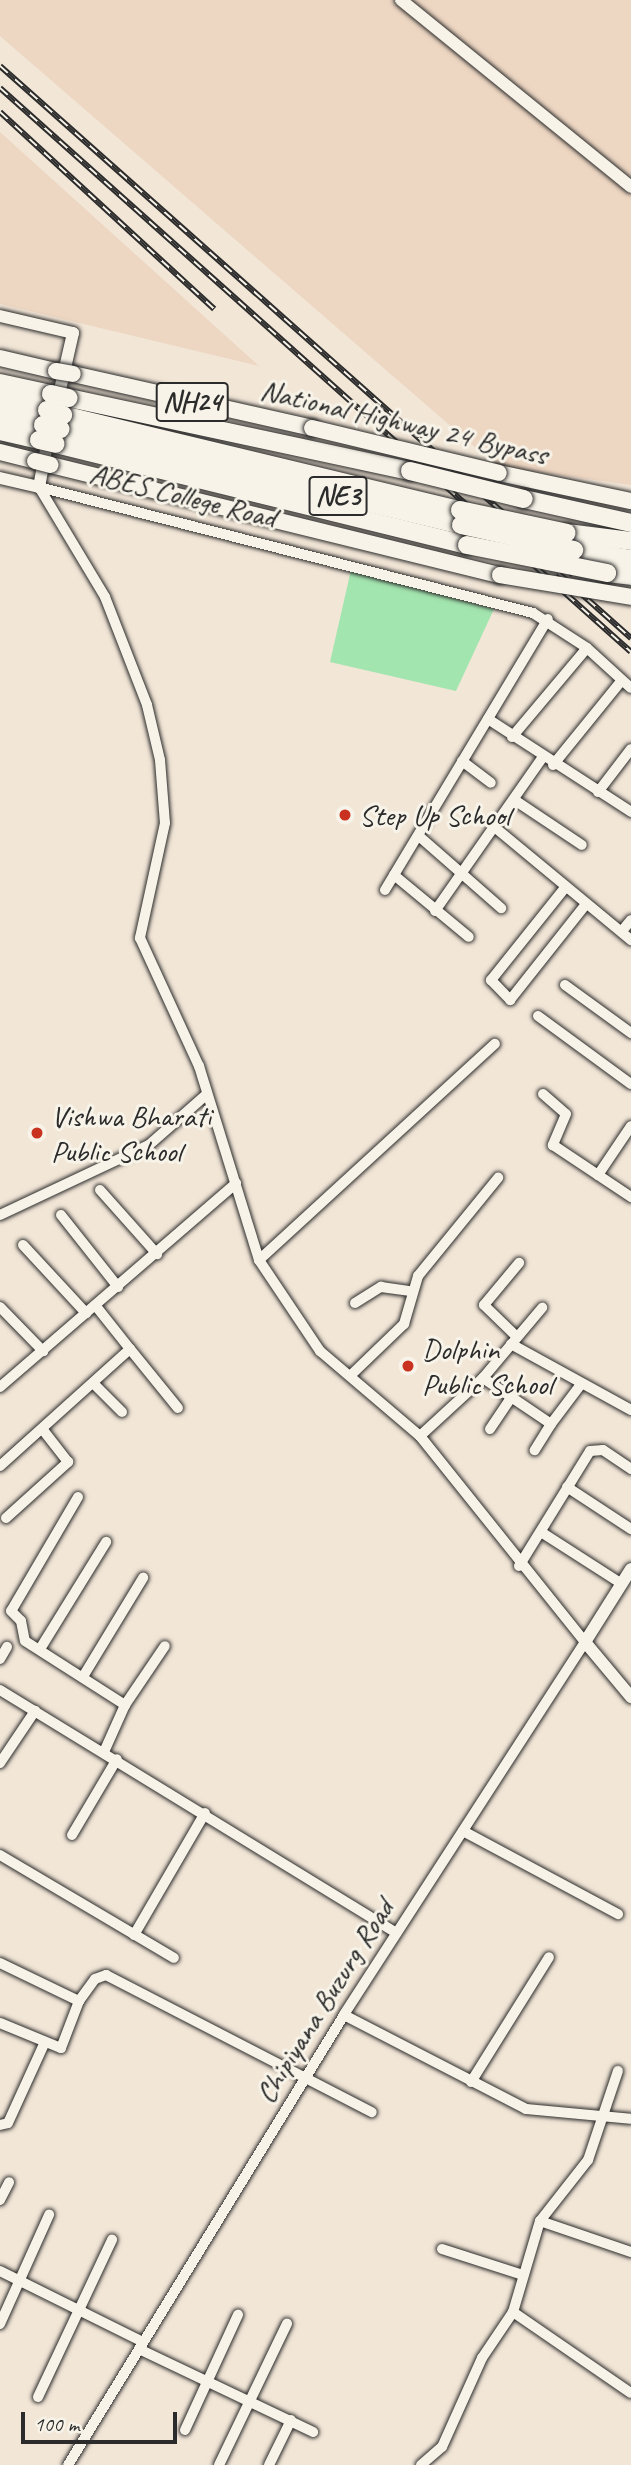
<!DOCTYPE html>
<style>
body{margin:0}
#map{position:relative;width:631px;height:2465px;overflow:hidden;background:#f2e6d7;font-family:Caveat,sans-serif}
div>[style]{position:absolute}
.built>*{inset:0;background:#edd6c2}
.green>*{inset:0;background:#a3e5af}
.roads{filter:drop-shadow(0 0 2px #2b2b2b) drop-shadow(0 0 2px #2b2b2b)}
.minor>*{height:10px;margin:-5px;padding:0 5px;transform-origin:5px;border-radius:5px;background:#f7f3e8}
.tertiary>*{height:12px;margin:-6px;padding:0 6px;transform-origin:6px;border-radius:6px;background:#f7f3e8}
.trunk>*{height:16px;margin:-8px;padding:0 8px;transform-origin:8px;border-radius:8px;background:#f7f3e8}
.motorway>*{height:18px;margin:-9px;padding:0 9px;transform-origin:9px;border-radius:9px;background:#f7f3e8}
.rail>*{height:6px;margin-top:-3px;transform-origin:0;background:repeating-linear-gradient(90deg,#f7f3e8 0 10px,#2b2b2b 0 20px);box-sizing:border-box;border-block:2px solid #2b2b2b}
.bridges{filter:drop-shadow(0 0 2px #2b2b2b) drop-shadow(0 0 2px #2b2b2b)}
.trunk-bridge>*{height:16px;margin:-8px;padding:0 8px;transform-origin:8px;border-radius:8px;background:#f7f3e8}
.motorway-bridge>*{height:18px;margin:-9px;padding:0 9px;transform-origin:9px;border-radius:9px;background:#f7f3e8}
.dots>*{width:19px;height:19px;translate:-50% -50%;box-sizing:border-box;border:4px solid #f7f3e8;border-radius:50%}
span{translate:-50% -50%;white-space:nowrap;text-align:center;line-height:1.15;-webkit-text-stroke:6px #f7f3e8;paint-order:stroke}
.shield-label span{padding:2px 5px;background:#f7f3e8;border:2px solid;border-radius:5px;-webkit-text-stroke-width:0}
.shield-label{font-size:28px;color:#2b2b2b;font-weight:700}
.street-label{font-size:30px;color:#2b2b2b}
.poi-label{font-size:30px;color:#2b2b2b}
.left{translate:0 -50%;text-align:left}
.scale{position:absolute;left:21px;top:2412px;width:156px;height:32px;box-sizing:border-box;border:4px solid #2b2b2b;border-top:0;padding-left:9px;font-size:21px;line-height:24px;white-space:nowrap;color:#2b2b2b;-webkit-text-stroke:5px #f7f3e8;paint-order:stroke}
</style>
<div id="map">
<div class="built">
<div style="clip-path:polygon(0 0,631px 0,631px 485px,498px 467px,0 36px)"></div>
<div style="clip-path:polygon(0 132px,259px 366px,0 304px)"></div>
</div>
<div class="green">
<div style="clip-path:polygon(351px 570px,494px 609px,456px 691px,330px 662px)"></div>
</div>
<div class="roads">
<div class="minor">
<div style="left:39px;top:487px;width:128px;rotate:59deg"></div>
<div style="left:105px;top:597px;width:116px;rotate:68.7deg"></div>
<div style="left:147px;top:705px;width:57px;rotate:76.7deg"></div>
<div style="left:160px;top:760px;width:63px;rotate:85.5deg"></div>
<div style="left:165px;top:823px;width:118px;rotate:102.3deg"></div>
<div style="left:140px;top:938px;width:141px;rotate:65.3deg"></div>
<div style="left:199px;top:1066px;width:203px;rotate:72.8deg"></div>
<div style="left:259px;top:1260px;width:110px;rotate:56.2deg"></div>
<div style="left:320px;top:1351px;width:131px;rotate:40.4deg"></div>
<div style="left:420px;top:1436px;width:264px;rotate:51.3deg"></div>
<div style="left:585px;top:1642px;width:444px;rotate:122.9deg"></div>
<div style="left:344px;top:2015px;width:528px;rotate:121.52deg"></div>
<div style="left:39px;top:487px;width:510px;rotate:14.31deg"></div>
<div style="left:533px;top:613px;width:64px;rotate:32.9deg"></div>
<div style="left:587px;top:648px;width:59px;rotate:42.3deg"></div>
<div style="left:488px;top:719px;width:171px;rotate:33deg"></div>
<div style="left:512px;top:737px;width:116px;rotate:-49.9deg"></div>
<div style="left:462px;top:761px;width:36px;rotate:37deg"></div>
<div style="left:553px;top:765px;width:109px;rotate:-50.9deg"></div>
<div style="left:598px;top:792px;width:54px;rotate:-52.5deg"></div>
<div style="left:516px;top:801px;width:79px;rotate:33.7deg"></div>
<div style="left:498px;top:830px;width:173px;rotate:39.6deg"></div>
<div style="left:420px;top:837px;width:108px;rotate:41.2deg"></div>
<div style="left:394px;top:875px;width:97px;rotate:39.6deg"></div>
<div style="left:564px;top:889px;width:117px;rotate:128.7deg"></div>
<div style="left:491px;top:980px;width:28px;rotate:46deg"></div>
<div style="left:510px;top:1000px;width:122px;rotate:-51.6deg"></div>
<div style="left:385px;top:890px;width:316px;rotate:-59deg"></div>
<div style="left:435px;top:911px;width:187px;rotate:-55deg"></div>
<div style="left:622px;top:931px;width:14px;rotate:-51deg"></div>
<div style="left:565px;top:985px;width:82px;rotate:36deg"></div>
<div style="left:538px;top:1016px;width:115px;rotate:36.2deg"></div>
<div style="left:543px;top:1094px;width:30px;rotate:41deg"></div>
<div style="left:566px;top:1114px;width:34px;rotate:113deg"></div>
<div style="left:553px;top:1145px;width:94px;rotate:33.7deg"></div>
<div style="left:598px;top:1175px;width:59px;rotate:-56deg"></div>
<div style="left:100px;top:1190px;width:86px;rotate:48.3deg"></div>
<div style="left:0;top:1215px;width:165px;rotate:-25.2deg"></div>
<div style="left:149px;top:1145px;width:77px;rotate:-41.3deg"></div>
<div style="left:61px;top:1215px;width:92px;rotate:51.6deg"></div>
<div style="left:23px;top:1245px;width:93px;rotate:47.2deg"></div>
<div style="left:259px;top:1260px;width:320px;rotate:-42.5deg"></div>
<div style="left:355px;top:1303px;width:31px;rotate:-32deg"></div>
<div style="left:381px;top:1287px;width:28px;rotate:8deg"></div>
<div style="left:0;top:1307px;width:62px;rotate:45.7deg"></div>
<div style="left:517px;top:1337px;width:46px;rotate:-135.9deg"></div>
<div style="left:484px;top:1305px;width:55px;rotate:-50.2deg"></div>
<div style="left:511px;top:1344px;width:137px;rotate:28.8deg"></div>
<div style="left:130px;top:1349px;width:76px;rotate:50.9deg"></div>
<div style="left:351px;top:1375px;width:74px;rotate:-43.9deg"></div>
<div style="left:404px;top:1324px;width:50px;rotate:-73.7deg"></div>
<div style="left:418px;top:1276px;width:127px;rotate:-50.8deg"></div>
<div style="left:483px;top:1378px;width:82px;rotate:34.1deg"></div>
<div style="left:551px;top:1424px;width:31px;rotate:122deg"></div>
<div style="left:93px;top:1383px;width:41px;rotate:45deg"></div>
<div style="left:0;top:1387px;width:312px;rotate:-40.8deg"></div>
<div style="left:551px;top:1424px;width:51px;rotate:-52.9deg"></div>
<div style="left:490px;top:1429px;width:37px;rotate:-56deg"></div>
<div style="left:420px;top:1436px;width:86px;rotate:-42.6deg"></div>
<div style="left:483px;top:1378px;width:92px;rotate:-49.9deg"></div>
<div style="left:0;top:1466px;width:175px;rotate:-42deg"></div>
<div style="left:130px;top:1349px;width:56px;rotate:-128.5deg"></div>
<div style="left:567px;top:1487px;width:77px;rotate:33.3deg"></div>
<div style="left:78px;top:1497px;width:132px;rotate:120.4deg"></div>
<div style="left:11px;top:1611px;width:14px;rotate:45deg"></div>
<div style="left:21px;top:1621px;width:20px;rotate:79deg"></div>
<div style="left:25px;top:1641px;width:119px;rotate:32.6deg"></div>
<div style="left:125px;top:1705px;width:51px;rotate:114.1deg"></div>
<div style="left:6px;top:1518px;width:84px;rotate:-42.1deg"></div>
<div style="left:68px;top:1462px;width:41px;rotate:-128deg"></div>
<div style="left:541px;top:1532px;width:96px;rotate:32.7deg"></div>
<div style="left:519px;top:1566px;width:135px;rotate:-58.3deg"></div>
<div style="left:590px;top:1451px;width:13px;rotate:-4deg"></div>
<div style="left:603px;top:1450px;width:34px;rotate:34deg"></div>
<div style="left:40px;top:1649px;width:126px;rotate:-58.3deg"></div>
<div style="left:0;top:1659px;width:14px;rotate:-60deg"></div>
<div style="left:84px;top:1675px;width:114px;rotate:-58.7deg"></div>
<div style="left:0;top:1690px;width:465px;rotate:31.5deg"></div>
<div style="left:125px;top:1705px;width:71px;rotate:-55.9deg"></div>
<div style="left:0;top:1763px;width:63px;rotate:-56.1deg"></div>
<div style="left:463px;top:1831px;width:176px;rotate:28.2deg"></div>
<div style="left:72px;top:1835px;width:88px;rotate:-59.4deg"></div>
<div style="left:0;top:1855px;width:202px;rotate:30.6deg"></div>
<div style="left:134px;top:1935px;width:141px;rotate:-59.8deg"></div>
<div style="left:0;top:1963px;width:88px;rotate:25.7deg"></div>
<div style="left:344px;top:2015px;width:205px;rotate:27.3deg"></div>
<div style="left:526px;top:2109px;width:105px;rotate:5.4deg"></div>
<div style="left:0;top:2023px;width:66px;rotate:22.3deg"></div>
<div style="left:61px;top:2048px;width:50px;rotate:-69deg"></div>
<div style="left:79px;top:2001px;width:27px;rotate:-54deg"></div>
<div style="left:95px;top:1979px;width:12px;rotate:-20deg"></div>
<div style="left:106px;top:1975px;width:299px;rotate:27.3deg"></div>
<div style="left:471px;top:2082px;width:147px;rotate:-58deg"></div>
<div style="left:0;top:2125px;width:8px;rotate:-14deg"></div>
<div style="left:8px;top:2123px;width:87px;rotate:-65.5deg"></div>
<div style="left:0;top:2200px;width:20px;rotate:-63deg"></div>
<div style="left:540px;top:2221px;width:96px;rotate:18.8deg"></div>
<div style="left:442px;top:2249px;width:85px;rotate:17.8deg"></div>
<div style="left:0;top:2271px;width:160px;rotate:26.4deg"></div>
<div style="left:513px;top:2312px;width:143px;rotate:34.5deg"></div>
<div style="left:0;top:2324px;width:120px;rotate:-65.8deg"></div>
<div style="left:139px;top:2349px;width:193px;rotate:25.5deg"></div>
<div style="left:38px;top:2397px;width:174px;rotate:-64.8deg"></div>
<div style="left:185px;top:2430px;width:127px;rotate:-65.3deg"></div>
<div style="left:219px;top:2465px;width:157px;rotate:-64.3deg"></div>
<div style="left:269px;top:2465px;width:50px;rotate:-63.9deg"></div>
<div style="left:421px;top:2465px;width:28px;rotate:-41deg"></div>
<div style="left:442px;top:2447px;width:98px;rotate:-65.8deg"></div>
<div style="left:482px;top:2358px;width:55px;rotate:-56deg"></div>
<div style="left:513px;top:2312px;width:95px;rotate:-73.5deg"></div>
<div style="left:540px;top:2221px;width:78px;rotate:-51.8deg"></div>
<div style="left:588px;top:2160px;width:94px;rotate:-71.4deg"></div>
</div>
<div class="tertiary">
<div style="left:401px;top:0;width:296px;rotate:39.1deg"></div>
<div style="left:0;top:316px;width:75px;rotate:13.1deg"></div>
<div style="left:73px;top:333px;width:72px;rotate:102.9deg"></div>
<div style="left:0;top:478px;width:40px;rotate:13deg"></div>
<div style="left:39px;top:487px;width:54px;rotate:-79.3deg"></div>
<div style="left:631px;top:1569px;width:86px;rotate:122.2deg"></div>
<div style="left:585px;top:1642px;width:72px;rotate:50.1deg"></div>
</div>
<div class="trunk">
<div style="left:0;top:358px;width:57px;rotate:13.1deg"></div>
<div style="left:73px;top:374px;width:245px;rotate:12.7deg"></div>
<div style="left:0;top:452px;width:36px;rotate:14deg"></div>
<div style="left:51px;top:465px;width:462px;rotate:13.8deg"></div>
<div style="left:499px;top:473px;width:135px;rotate:12deg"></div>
</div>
<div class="motorway">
<div style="left:0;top:383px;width:52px;rotate:12.2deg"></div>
<div style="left:69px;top:398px;width:349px;rotate:12.1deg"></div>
<div style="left:0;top:400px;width:48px;rotate:12deg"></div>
<div style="left:0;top:415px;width:44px;rotate:13.1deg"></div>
<div style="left:63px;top:415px;width:408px;rotate:13.5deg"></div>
<div style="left:61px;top:429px;width:411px;rotate:13.5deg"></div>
<div style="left:0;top:431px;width:40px;rotate:13deg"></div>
<div style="left:56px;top:444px;width:423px;rotate:13.8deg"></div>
<div style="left:524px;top:499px;width:110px;rotate:12.6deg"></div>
<div style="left:567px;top:533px;width:64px;rotate:7.1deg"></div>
<div style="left:574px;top:550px;width:58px;rotate:9deg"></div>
<div style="left:607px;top:573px;width:24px;rotate:7deg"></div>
</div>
</div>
<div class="rail">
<div style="left:0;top:66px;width:766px;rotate:41.61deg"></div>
<div style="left:0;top:88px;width:846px;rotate:41.79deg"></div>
<div style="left:0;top:112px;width:291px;rotate:42.6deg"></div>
<div style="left:558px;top:573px;width:98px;rotate:41.7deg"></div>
</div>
<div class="bridges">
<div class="trunk-bridge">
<div style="left:56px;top:371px;width:17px;rotate:10deg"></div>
<div style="left:312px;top:428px;width:192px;rotate:13.5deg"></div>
<div style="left:35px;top:461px;width:16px;rotate:14deg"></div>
<div style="left:500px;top:575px;width:133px;rotate:9.5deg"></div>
</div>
<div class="motorway-bridge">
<div style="left:51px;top:394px;width:18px;rotate:13deg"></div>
<div style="left:47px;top:410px;width:17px;rotate:17deg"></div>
<div style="left:43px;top:425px;width:18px;rotate:13deg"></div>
<div style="left:39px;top:440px;width:17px;rotate:13deg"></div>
<div style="left:410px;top:471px;width:117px;rotate:13.8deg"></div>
<div style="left:460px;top:510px;width:109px;rotate:12.1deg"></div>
<div style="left:461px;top:525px;width:116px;rotate:12.5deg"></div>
<div style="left:467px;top:545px;width:143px;rotate:11.3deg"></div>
</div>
</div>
<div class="dots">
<div style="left:345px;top:815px;background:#c8321e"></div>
<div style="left:37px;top:1133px;background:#c8321e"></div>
<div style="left:408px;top:1366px;background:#c8321e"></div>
</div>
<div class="shield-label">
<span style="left:192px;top:402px">NH24</span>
<span style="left:338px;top:496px">NE3</span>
</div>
<div class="street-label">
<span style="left:404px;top:422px;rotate:13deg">National Highway 24 Bypass</span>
<span style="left:183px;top:495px;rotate:14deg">ABES College Road</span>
<span style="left:324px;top:2001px;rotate:-58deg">Chipiyana Buzurg Road</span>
</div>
<div class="poi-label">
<span class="left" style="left:359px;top:815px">Step Up School</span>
<span class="left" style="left:51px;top:1133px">Vishwa Bharati<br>Public School</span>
<span class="left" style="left:422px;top:1366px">Dolphin<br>Public School</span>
</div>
<div class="scale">100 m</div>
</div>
